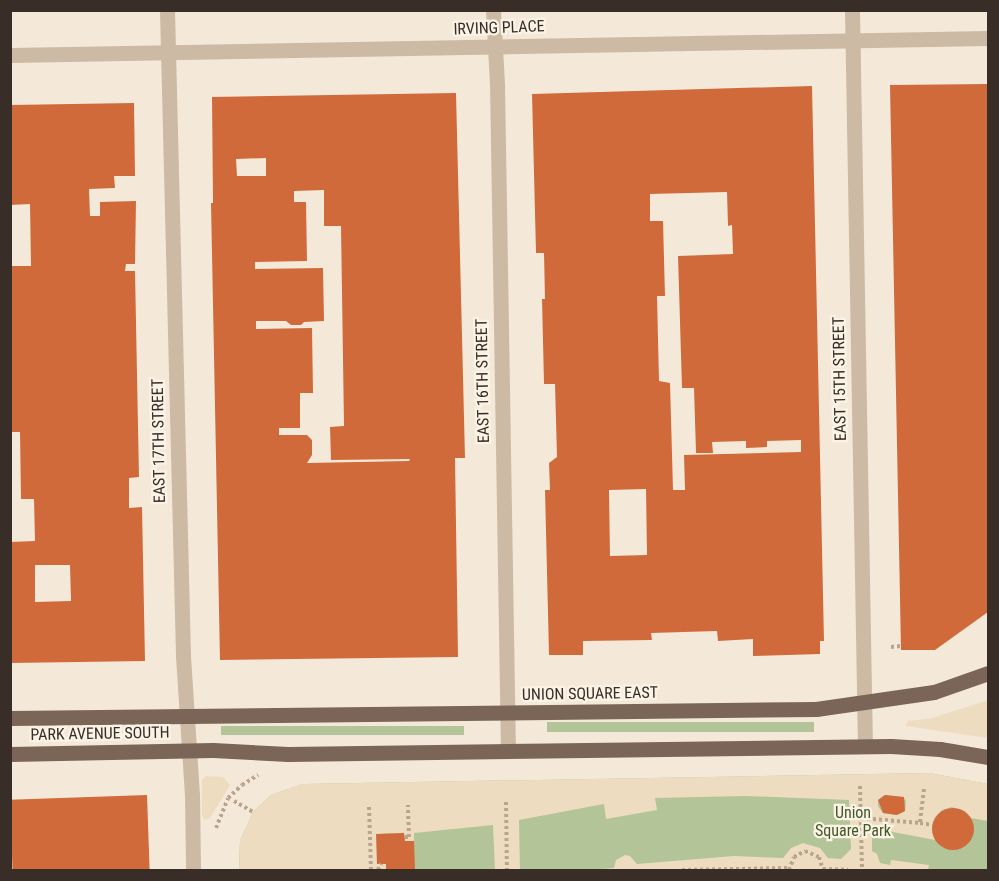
<!DOCTYPE html>
<style>
body{margin:0}
#map{position:relative;width:999px;height:881px;overflow:hidden;background:#f4e9d9;font-family:"Roboto Condensed",sans-serif}
div>[style]{position:absolute}
.green>*{inset:0;background:#b2c498;transform-origin:0 0}
.plaza>*{inset:0;background:#eddcbf}
.building>*{inset:0;background:#d16a3a;transform-origin:0 0}
.round{border-radius:50%}
.path>*{height:4px;margin-top:-2px;transform-origin:0;background:repeating-linear-gradient(90deg,#b9a48e 0 3px,transparent 0 6px)}
.minor>*{height:15px;margin:-7.5px;padding:0 7.5px;transform-origin:7.5px;border-radius:7.5px;background:#cdbaa4}
.major>*{height:15px;margin:-7.5px;padding:0 7.5px;transform-origin:7.5px;border-radius:7.5px;background:#7b6556}
span{translate:-50% -50%;white-space:nowrap;text-align:center;line-height:1.15;-webkit-text-stroke:4.5px #fbf3e6;paint-order:stroke}
.street-label{font-size:16px;color:#382d27}
.park-label{font-size:16px;color:#435928}
.frame{position:absolute;inset:0;border:12px solid #382d27;pointer-events:none}
</style>
<div id="map">
<div class="green">
<div style="left:814px;top:722px;width:10px;height:267px;rotate:90deg"></div>
<div style="left:464px;top:726px;width:9px;height:243px;rotate:90deg"></div>
<div style="clip-path:polygon(929px 773px,988px 784px,988px 870px,239px 870px,240px 841px,253px 812px,271px 795px,303px 784px)"></div>
</div>
<div class="plaza">
<div style="clip-path:polygon(988px 700px,988px 738px,906px 726px,908px 721px,932px 718px)"></div>
<div style="clip-path:polygon(evenodd,929px 773px,988px 784px,988px 821px,971px 818px,964px 811px,952px 807px,942px 810px,935px 817px,932px 825px,935px 840px,872px 828px,872px 851px,877px 854px,880px 863px,890px 865px,891px 860px,929px 865px,928px 870px,589px 870px,614px 868px,616px 860px,625px 855px,630px 856px,637px 864px,734px 856px,783px 858px,791px 848px,803px 843px,820px 848px,828px 858px,841px 859px,851px 849px,849px 800px,746px 796px,655px 798px,657px 810px,606px 819px,604px 804px,519px 820px,520px 870px,495px 870px,493px 825px,414px 833px,414px 841px,405px 841px,404px 833px,377px 834px,377px 863px,386px 864px,386px 870px,239px 870px,240px 841px,253px 812px,271px 795px,303px 784px,929px 773px,885px 795px,903px 797px,906px 801px,905px 811px,897px 815px,883px 813px,878px 806px,878px 800px,885px 795px)"></div>
<div style="clip-path:polygon(206px 776px,223px 777px,230px 785px,210px 818px,205px 820px,202px 816px,202px 780px)"></div>
</div>
<div class="building">
<div style="clip-path:polygon(988px 84px,988px 612px,935px 650px,901px 650px,890px 85px)"></div>
<div style="clip-path:polygon(evenodd,812px 86px,824px 641px,820px 641px,820px 654px,753px 656px,753px 639px,718px 641px,717px 631px,651px 633px,652px 640px,583px 641px,583px 655px,549px 655px,545px 490px,550px 490px,549px 463px,557px 457px,555px 384px,544px 384px,542px 299px,545px 299px,544px 253px,536px 253px,532px 94px,812px 86px,727px 192px,728px 226px,732px 225px,733px 254px,678px 256px,682px 388px,694px 388px,696px 453px,713px 453px,712px 442px,746px 441px,746px 448px,767px 447px,767px 441px,801px 440px,801px 452px,684px 455px,685px 490px,673px 490px,670px 383px,659px 381px,657px 296px,665px 296px,663px 221px,650px 221px,650px 194px,727px 192px,812px 86px,646px 489px,647px 555px,610px 556px,609px 490px,646px 489px)"></div>
<div style="clip-path:polygon(evenodd,456px 93px,465px 458px,455px 458px,458px 657px,220px 660px,211px 203px,213px 203px,212px 97px,456px 93px,266px 158px,266px 176px,237px 176px,236px 159px,266px 158px,456px 93px,324px 190px,324px 226px,341px 226px,344px 426px,330px 427px,331px 460px,410px 459px,409px 461px,307px 463px,312px 455px,312px 440px,307px 435px,279px 435px,279px 428px,300px 428px,300px 393px,313px 393px,312px 328px,256px 329px,256px 321px,286px 321px,291px 325px,301px 325px,304px 322px,324px 321px,323px 268px,255px 269px,255px 262px,307px 261px,306px 202px,294px 202px,294px 191px,324px 190px)"></div>
<div style="clip-path:polygon(evenodd,134px 103px,135px 176px,114px 176px,115px 188px,89px 189px,90px 216px,100px 216px,100px 202px,136px 201px,135px 264px,126px 264px,125px 271px,135px 271px,139px 477px,129px 478px,129px 508px,142px 507px,145px 661px,10px 663px,10px 542px,35px 541px,34px 499px,21px 499px,20px 432px,10px 432px,10px 266px,31px 266px,30px 204px,10px 205px,10px 105px,134px 103px,35px 565px,70px 565px,71px 601px,35px 602px,35px 565px)"></div>
<div style="left:147px;top:795px;width:75px;height:137px;rotate:88deg"></div>
<div style="clip-path:polygon(885px 795px,904px 797px,905px 811px,897px 815px,883px 813px,878px 800px)"></div>
<div class="round" style="left:932px;top:808px;width:42px;height:42px"></div>
<div style="clip-path:polygon(404px 833px,405px 841px,414px 841px,415px 870px,386px 870px,386px 864px,377px 864px,376px 834px)"></div>
</div>
<div class="path">
<div style="left:891px;top:647px;width:10px;rotate:-6deg"></div>
<div style="left:860px;top:786px;width:84px;rotate:88.6deg"></div>
<div style="left:924px;top:789px;width:34px;rotate:97deg"></div>
<div style="left:920px;top:823px;width:12px;rotate:9deg"></div>
<div style="left:234px;top:801px;width:22px;rotate:30deg"></div>
<div style="left:506px;top:802px;width:68px;rotate:89.2deg"></div>
<div style="left:369px;top:807px;width:63px;rotate:88.2deg"></div>
<div style="left:861px;top:818px;width:59px;rotate:4.8deg"></div>
<div style="left:216px;top:828px;width:32px;rotate:-68deg"></div>
<div style="left:228px;top:798px;width:19px;rotate:-43deg"></div>
<div style="left:242px;top:785px;width:19px;rotate:-32deg"></div>
<div style="left:405px;top:837px;width:4px"></div>
<div style="left:409px;top:837px;width:32px;rotate:-92deg"></div>
<div style="left:823px;top:869px;width:25px;rotate:2deg"></div>
<div style="left:378px;top:870px;width:7px;rotate:-63deg"></div>
<div style="left:682px;top:870px;width:107px;rotate:-1.1deg"></div>
<div style="left:789px;top:870px;width:14px;rotate:-69deg"></div>
<div style="left:794px;top:857px;width:13px;rotate:-29deg"></div>
<div style="left:805px;top:851px;width:15px;rotate:23deg"></div>
<div style="left:819px;top:857px;width:14px;rotate:73deg"></div>
</div>
<div class="minor">
<div style="left:167px;top:10px;width:646px;rotate:88.58deg"></div>
<div style="left:183px;top:656px;width:139px;rotate:86.3deg"></div>
<div style="left:192px;top:795px;width:75px;rotate:89.2deg"></div>
<div style="left:493px;top:10px;width:73px;rotate:86.9deg"></div>
<div style="left:497px;top:83px;width:667px;rotate:89.06deg"></div>
<div style="left:852px;top:10px;width:736px;rotate:88.99deg"></div>
<div style="left:10px;top:55px;width:978px;rotate:-1deg"></div>
</div>
<div class="major">
<div style="left:10px;top:718px;width:806px;rotate:-0.64deg"></div>
<div style="left:816px;top:709px;width:119px;rotate:-8.2deg"></div>
<div style="left:934px;top:692px;width:57px;rotate:-19.4deg"></div>
<div style="left:10px;top:754px;width:203px;rotate:-1.1deg"></div>
<div style="left:213px;top:750px;width:75px;rotate:3.1deg"></div>
<div style="left:288px;top:754px;width:603px;rotate:-0.76deg"></div>
<div style="left:891px;top:746px;width:49px;rotate:3.5deg"></div>
<div style="left:940px;top:749px;width:49px;rotate:9.5deg"></div>
</div>
<div class="street-label">
<span style="left:499px;top:28px;rotate:-2deg">IRVING PLACE</span>
<span style="left:840px;top:379px;rotate:-91deg">EAST 15TH STREET</span>
<span style="left:483px;top:381px;rotate:-91deg">EAST 16TH STREET</span>
<span style="left:159px;top:441px;rotate:-91deg">EAST 17TH STREET</span>
<span style="left:590px;top:694px;rotate:-1deg">UNION SQUARE EAST</span>
<span style="left:100px;top:734px;rotate:-1deg">PARK AVENUE SOUTH</span>
</div>
<div class="park-label">
<span style="left:853px;top:822px">Union<br>Square Park</span>
</div>
<div class="frame"></div>
</div>
